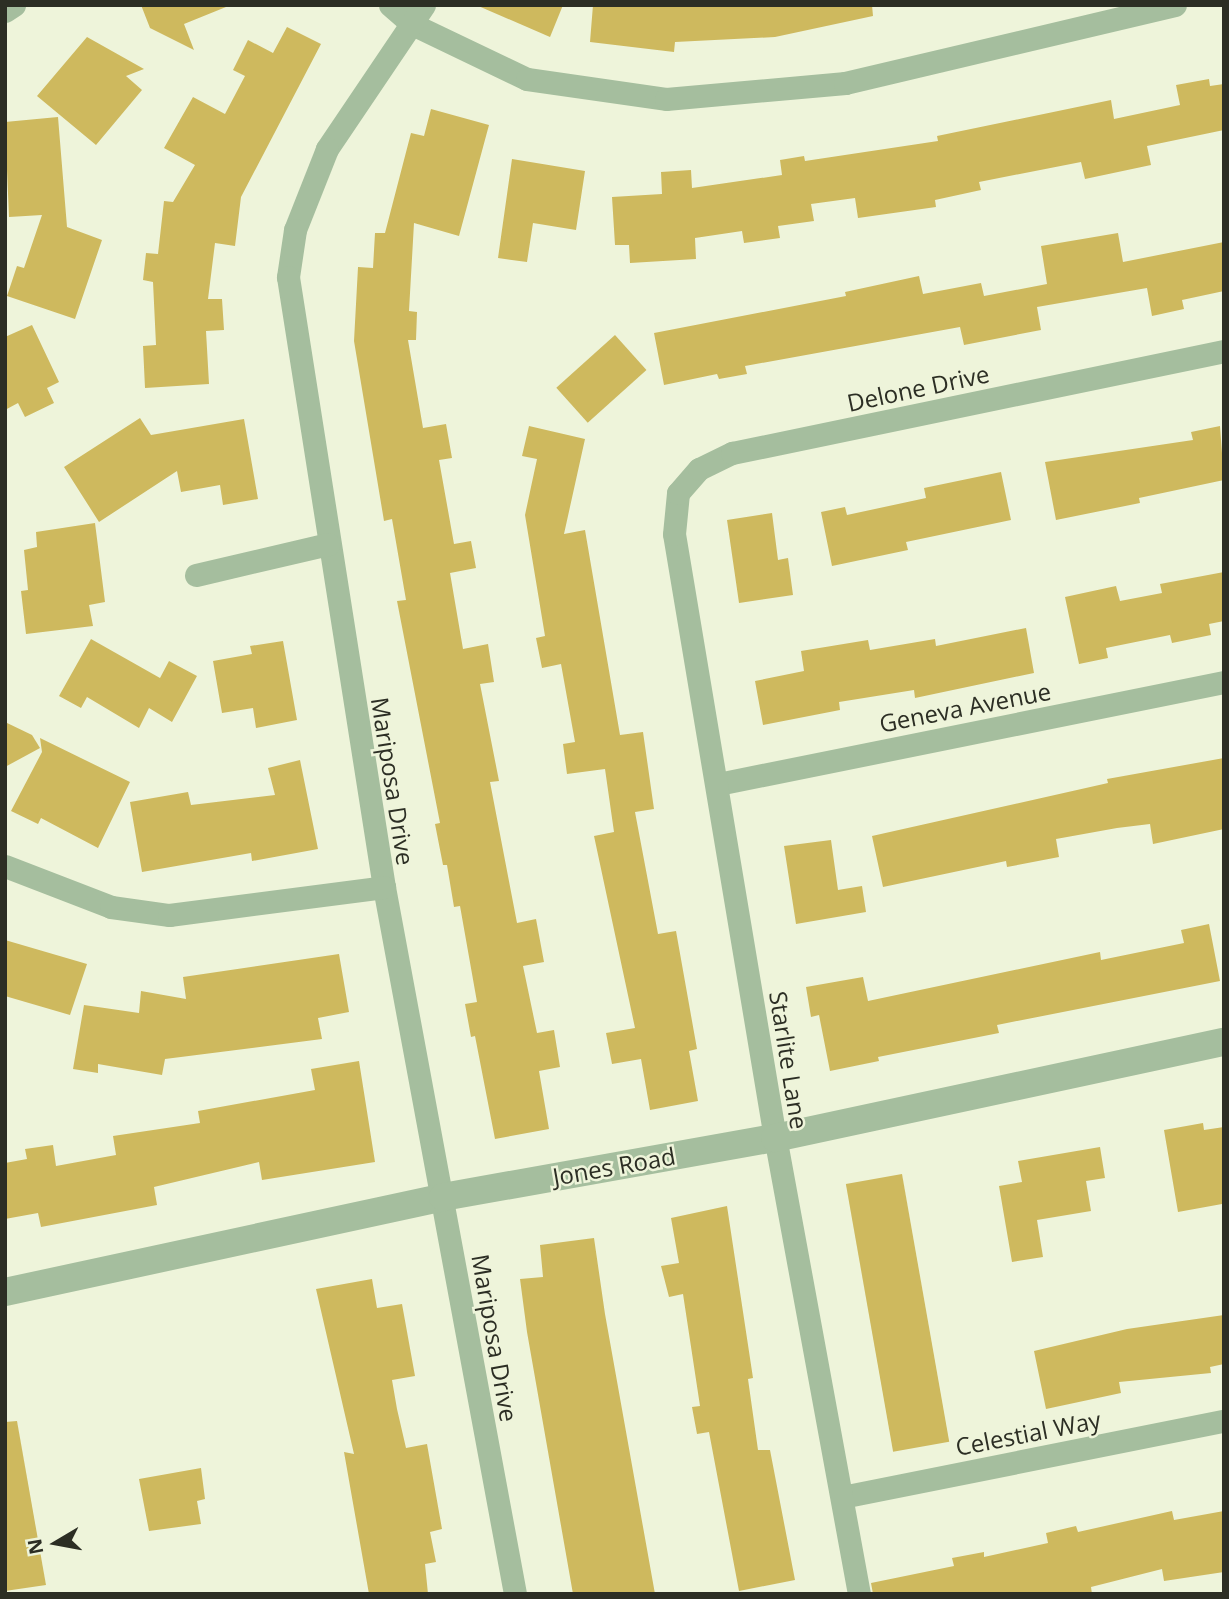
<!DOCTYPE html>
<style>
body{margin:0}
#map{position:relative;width:1229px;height:1599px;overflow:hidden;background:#eef4da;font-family:"Open Sans",sans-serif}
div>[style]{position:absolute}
.building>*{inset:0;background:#ceb95e;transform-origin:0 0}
.minor>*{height:23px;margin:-11.5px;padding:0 11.5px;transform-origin:11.5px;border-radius:11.5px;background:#a5be9e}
.tertiary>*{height:28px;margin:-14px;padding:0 14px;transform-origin:14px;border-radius:14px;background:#a5be9e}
span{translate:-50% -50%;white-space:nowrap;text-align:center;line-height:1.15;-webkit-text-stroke:5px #eef4da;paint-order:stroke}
.street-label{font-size:24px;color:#2c2e24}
.frame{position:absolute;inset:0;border:7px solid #2c2e24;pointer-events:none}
.north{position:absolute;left:21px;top:1508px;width:70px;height:70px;-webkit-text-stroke:5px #eef4da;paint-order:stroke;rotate:260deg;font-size:19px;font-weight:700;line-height:28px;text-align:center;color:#2c2e24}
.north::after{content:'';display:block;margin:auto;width:24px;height:32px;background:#2c2e24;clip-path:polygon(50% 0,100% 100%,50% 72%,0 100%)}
</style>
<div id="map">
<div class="building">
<div style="clip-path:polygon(141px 5px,226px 5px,226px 7px,184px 24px,194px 50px,150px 28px)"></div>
<div style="clip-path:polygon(476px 5px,563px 5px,550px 37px)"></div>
<div style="clip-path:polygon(593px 5px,872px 5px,873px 16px,775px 37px,675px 42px,674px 52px,590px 42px)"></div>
<div style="clip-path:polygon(287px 27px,321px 44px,241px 197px,235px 246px,215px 243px,208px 299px,222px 299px,224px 330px,206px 331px,209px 384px,145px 388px,143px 346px,156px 345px,153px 282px,143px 280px,146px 253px,158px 254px,164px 201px,173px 202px,195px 165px,164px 148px,193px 97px,225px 114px,245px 76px,233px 70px,248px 40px,273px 53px)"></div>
<div style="clip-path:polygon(87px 37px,144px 69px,126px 76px,142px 90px,96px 145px,37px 96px)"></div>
<div style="clip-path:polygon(1209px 79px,1210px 86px,1224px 84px,1224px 130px,1147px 146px,1151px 165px,1085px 179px,1081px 162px,979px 182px,981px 190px,935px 200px,936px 207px,858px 218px,855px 198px,811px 204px,814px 221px,778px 226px,780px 238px,744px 243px,742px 231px,695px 238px,696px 259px,630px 263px,629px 245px,615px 245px,612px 197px,662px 194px,661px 172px,691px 170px,692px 188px,782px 175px,780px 160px,804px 156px,805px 161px,938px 141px,937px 136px,1111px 100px,1114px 119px,1180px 105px,1176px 85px)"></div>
<div style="clip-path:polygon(431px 109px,489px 125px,459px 236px,414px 223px,409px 311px,417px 312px,416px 340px,408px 340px,423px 428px,446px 424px,452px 458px,439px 460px,454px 544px,471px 541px,476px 568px,450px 573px,463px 649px,488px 644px,494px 682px,480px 684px,499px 781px,490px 782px,517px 923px,536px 919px,544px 962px,523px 966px,537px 1033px,554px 1030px,560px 1067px,539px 1071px,549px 1129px,495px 1139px,475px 1036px,471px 1037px,465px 1004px,477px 1002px,460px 906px,454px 907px,447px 865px,443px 865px,435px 824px,440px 823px,397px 601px,406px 600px,392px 519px,384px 521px,354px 341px,358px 267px,373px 268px,375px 233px,385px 233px,411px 133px,424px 136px)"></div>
<div style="clip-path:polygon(58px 117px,67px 227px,102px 240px,75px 319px,7px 296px,17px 266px,24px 268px,42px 215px,9px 217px,5px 122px)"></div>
<div style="clip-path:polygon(512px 159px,585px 171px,576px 230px,533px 223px,527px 262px,498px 258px)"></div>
<div style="clip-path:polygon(1118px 233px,1123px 262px,1224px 242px,1224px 291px,1182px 300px,1184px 309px,1152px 316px,1147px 288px,1037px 307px,1041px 330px,964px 345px,960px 327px,745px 366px,747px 374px,719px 379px,717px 374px,664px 385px,654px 333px,846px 296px,845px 292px,919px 276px,923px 294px,981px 283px,984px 296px,1047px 284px,1041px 246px)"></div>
<div style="clip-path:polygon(32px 325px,59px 382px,47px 388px,54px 403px,25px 417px,18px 403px,5px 410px,5px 337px)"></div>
<div style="left:615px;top:335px;width:47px;height:79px;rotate:48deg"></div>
<div style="clip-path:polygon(140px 418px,151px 435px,244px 419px,258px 499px,223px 505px,220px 485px,181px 492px,177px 471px,99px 522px,64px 467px)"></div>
<div style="clip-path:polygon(529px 426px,585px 439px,564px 534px,585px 530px,620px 735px,643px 732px,654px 809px,635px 812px,658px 934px,676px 931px,697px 1049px,689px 1051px,698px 1101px,650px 1110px,641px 1059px,612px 1064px,606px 1033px,635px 1028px,594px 836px,614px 832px,605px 769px,567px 774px,563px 744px,575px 742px,561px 664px,542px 668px,536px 638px,545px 636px,525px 515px,537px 459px,522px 456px)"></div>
<div style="clip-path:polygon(1220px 426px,1224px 480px,1139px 498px,1140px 503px,1056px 520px,1045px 462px,1193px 440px,1191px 432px)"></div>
<div style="clip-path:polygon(1001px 472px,1011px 520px,906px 542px,908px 550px,832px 566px,821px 512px,845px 507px,847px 515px,926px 498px,924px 488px)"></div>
<div style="clip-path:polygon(772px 513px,778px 560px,788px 558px,793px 595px,739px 603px,727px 520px)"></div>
<div style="clip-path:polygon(95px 523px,105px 602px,89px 605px,93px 626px,26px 634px,21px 591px,28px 590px,24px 550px,37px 547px,36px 532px)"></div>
<div style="clip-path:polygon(1224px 572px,1224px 621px,1209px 624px,1211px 635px,1172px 643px,1170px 635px,1106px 648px,1108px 658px,1079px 664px,1065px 597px,1116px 586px,1120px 601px,1162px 593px,1160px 584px)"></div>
<div style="clip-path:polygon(1026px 628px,1034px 673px,915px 698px,914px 690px,839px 702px,840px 710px,763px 725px,755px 681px,804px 671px,801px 651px,868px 640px,870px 650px,935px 639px,936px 646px)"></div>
<div style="clip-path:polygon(91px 639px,160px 678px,169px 661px,197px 676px,172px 722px,149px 708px,139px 728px,87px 697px,81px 708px,59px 696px)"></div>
<div style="clip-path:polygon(283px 641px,297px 720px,256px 728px,253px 708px,222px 713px,213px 661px,252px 654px,250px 646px)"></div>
<div style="clip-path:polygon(5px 722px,32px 735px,40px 748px,5px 767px)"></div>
<div style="clip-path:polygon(40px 738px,130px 782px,98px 848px,41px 818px,38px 824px,11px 811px,42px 752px)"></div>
<div style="clip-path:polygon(1224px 758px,1224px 829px,1153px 844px,1150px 824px,1117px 828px,1056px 839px,1059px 857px,1007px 867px,1006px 861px,883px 887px,872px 836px,1108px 783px,1107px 779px)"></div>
<div style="clip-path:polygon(300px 760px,318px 849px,252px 861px,251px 853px,142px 872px,130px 802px,188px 792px,191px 805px,275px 795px,268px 768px)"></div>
<div style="clip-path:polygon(831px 840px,838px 890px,862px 886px,866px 912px,796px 924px,784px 846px)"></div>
<div style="clip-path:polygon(1209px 924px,1220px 981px,997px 1025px,999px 1033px,878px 1057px,879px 1061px,830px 1071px,819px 1015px,811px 1017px,806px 987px,863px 977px,868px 1001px,1100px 952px,1101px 960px,1184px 943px,1181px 930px)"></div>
<div style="clip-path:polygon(5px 940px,87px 964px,70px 1015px,5px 996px)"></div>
<div style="clip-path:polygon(339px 954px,349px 1012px,318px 1018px,322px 1039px,165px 1059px,162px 1075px,98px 1064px,98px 1073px,73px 1069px,84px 1005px,139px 1013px,141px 991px,186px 999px,183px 977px)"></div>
<div style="clip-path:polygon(359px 1061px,375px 1162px,262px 1180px,259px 1162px,154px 1187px,157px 1205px,41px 1227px,38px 1213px,5px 1219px,5px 1163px,27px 1159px,25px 1149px,53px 1145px,56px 1166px,116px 1155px,113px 1136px,200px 1123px,198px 1111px,315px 1090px,311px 1069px)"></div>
<div style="clip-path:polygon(1203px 1123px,1204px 1130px,1224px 1127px,1222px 1204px,1178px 1212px,1164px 1130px)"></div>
<div style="clip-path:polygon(1100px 1147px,1105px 1178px,1086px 1181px,1091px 1211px,1037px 1220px,1043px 1257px,1012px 1262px,999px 1186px,1022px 1182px,1018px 1161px)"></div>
<div style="left:902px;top:1174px;width:272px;height:57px;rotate:80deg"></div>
<div style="clip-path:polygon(727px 1206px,753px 1378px,748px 1379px,758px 1450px,770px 1450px,795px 1580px,739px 1591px,709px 1432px,697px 1434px,692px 1407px,700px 1406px,683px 1294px,669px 1297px,661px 1266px,679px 1263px,671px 1218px)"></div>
<div style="clip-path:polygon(594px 1238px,605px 1314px,655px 1594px,573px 1594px,527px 1332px,520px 1279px,543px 1277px,540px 1245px)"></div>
<div style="clip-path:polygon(372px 1279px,377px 1308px,402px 1304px,415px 1376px,392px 1380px,397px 1409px,406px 1448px,427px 1444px,442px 1529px,430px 1532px,436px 1562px,425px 1564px,428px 1594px,369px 1594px,344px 1452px,354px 1454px,316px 1289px)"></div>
<div style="clip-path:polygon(1224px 1315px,1224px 1364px,1210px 1367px,1211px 1373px,1119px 1382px,1121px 1393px,1046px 1409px,1034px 1351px,1127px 1329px)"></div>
<div style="clip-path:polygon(17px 1421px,46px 1585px,5px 1591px,5px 1422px)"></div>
<div style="clip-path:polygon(201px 1468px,205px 1499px,197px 1501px,201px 1524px,149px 1531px,139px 1479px)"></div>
<div style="clip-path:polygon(1172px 1511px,1174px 1520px,1224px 1511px,1224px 1572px,1164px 1581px,1162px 1569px,1091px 1587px,1092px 1594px,873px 1594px,871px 1583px,954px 1566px,952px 1558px,984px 1552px,984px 1557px,1048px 1543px,1046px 1533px,1076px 1526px,1078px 1532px)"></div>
</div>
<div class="minor">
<div style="left:390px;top:5px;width:29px;rotate:41deg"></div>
<div style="left:412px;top:24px;width:127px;rotate:25.6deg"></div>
<div style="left:527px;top:79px;width:140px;rotate:8.2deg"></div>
<div style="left:666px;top:99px;width:180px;rotate:-5.1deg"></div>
<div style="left:845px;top:83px;width:339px;rotate:-13.3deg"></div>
<div style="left:424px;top:5px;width:174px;rotate:124deg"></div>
<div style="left:327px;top:149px;width:87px;rotate:111.6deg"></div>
<div style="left:295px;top:230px;width:48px;rotate:98.5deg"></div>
<div style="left:288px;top:277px;width:618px;rotate:81.06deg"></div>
<div style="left:384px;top:887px;width:719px;rotate:79.5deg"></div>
<div style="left:5px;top:11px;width:11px;rotate:-34deg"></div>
<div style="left:196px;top:575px;width:136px;rotate:-13.2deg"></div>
<div style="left:718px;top:784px;width:516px;rotate:-11.4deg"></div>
<div style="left:5px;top:866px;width:114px;rotate:21.1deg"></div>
<div style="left:111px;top:907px;width:59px;rotate:7.9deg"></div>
<div style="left:169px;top:915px;width:217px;rotate:-7.4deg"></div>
<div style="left:842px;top:1497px;width:389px;rotate:-11.3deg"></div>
<div style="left:859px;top:1594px;width:464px;rotate:-100.4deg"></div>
<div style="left:775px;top:1138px;width:612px;rotate:-99.49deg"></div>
<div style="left:674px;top:534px;width:41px;rotate:-84.4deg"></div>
<div style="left:678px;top:493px;width:32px;rotate:-49deg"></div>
<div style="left:699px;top:469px;width:37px;rotate:-26deg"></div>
<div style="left:732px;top:453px;width:502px;rotate:-11.71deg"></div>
</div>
<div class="tertiary">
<div style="left:5px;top:1292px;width:448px;rotate:-12.2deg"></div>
<div style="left:443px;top:1197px;width:337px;rotate:-10.1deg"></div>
<div style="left:775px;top:1138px;width:459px;rotate:-12.1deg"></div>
</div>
<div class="street-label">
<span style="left:918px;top:388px;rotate:-12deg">Delone Drive</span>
<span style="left:965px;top:707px;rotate:-11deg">Geneva Avenue</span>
<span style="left:393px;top:781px;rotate:81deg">Mariposa Drive</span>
<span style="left:789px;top:1060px;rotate:81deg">Starlite Lane</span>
<span style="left:614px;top:1166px;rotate:-10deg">Jones Road</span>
<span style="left:495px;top:1338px;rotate:80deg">Mariposa Drive</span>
<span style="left:1028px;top:1433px;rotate:-11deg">Celestial Way</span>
</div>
<div class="frame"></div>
<div class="north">N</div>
</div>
